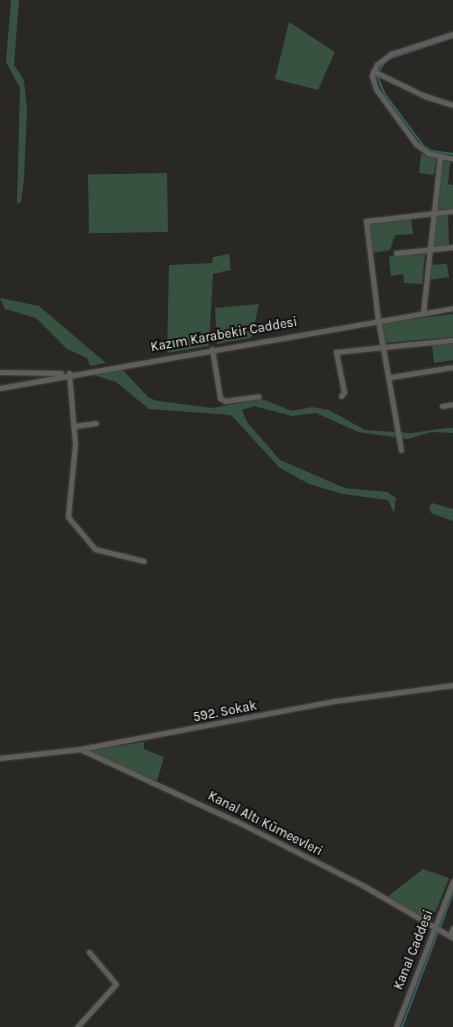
<!DOCTYPE html>
<meta charset="utf-8">
<style>
body{margin:0}
#map{position:relative;width:453px;height:1027px;overflow:hidden;background:#292825;font-family:Karla,sans-serif}
div>[style]{position:absolute}
.green>*{inset:0;background:#375240;transform-origin:0 0}
.stream>*{height:1.5px;margin:-0.75px;padding:0 0.75px;transform-origin:0.75px;border-radius:0.75px;background:#2a6869}
.roads{filter:drop-shadow(0 0 1px #464543) drop-shadow(0 0 1px #464543)}
.minor>*{height:5px;margin:-2.5px;padding:0 2.5px;transform-origin:2.5px;border-radius:2.5px;background:#5f5e5a}
span{translate:-50% -50%;white-space:nowrap;text-align:center;line-height:1.15;-webkit-text-stroke:4px #11110f;paint-order:stroke}
.street-label{font-size:13px;color:#ecebe9}
</style>
<div id="map">
<div class="green">
<div style="clip-path:polygon(11px 0,19px 0,14px 65px,24px 80px,27px 111px,24px 179px,21px 202px,17px 204px,20px 88px,6px 62px)"></div>
<div style="clip-path:polygon(289px 22px,335px 52px,318px 90px,275px 79px)"></div>
<div style="clip-path:polygon(421px 154px,437px 158px,434px 175px,419px 173px)"></div>
<div style="clip-path:polygon(441px 160px,450px 162px,448px 184px,453px 185px,453px 209px,435px 210px)"></div>
<div style="left:167px;top:173px;width:59px;height:79px;rotate:89deg"></div>
<div style="clip-path:polygon(434px 215px,448px 215px,449px 246px,432px 247px)"></div>
<div style="clip-path:polygon(411px 218px,413px 234px,395px 235px,390px 250px,372px 253px,368px 223px)"></div>
<div style="clip-path:polygon(229px 254px,231px 270px,213px 274px,209px 346px,167px 353px,169px 265px,212px 263px,213px 257px)"></div>
<div style="clip-path:polygon(425px 254px,422px 284px,404px 283px,403px 274px,391px 276px,389px 256px)"></div>
<div style="clip-path:polygon(447px 264px,449px 277px,428px 280px,429px 265px)"></div>
<div style="clip-path:polygon(0 298px,39px 306px,106px 363px,90px 366px,87px 358px,67px 349px,36px 318px,5px 309px)"></div>
<div style="clip-path:polygon(259px 304px,251px 338px,217px 344px,215px 308px)"></div>
<div style="clip-path:polygon(453px 314px,453px 337px,384px 343px,381px 323px)"></div>
<div style="clip-path:polygon(453px 343px,453px 360px,434px 363px,432px 344px)"></div>
<div style="clip-path:polygon(121px 368px,149px 398px,158px 401px,212px 408px,262px 399px,292px 411px,312px 407px,329px 410px,365px 430px,411px 433px,447px 428px,453px 428px,453px 433px,431px 432px,408px 439px,358px 432px,316px 413px,292px 416px,254px 406px,242px 410px,247px 422px,280px 460px,345px 488px,387px 492px,396px 498px,394px 513px,388px 500px,343px 494px,309px 484px,280px 468px,231px 415px,149px 409px,116px 382px,91px 374px)"></div>
<div style="clip-path:polygon(432px 503px,453px 509px,453px 521px,431px 513px,429px 507px)"></div>
<div style="clip-path:polygon(144px 742px,144px 749px,164px 757px,157px 781px,105px 762px,87px 751px)"></div>
<div style="clip-path:polygon(423px 869px,449px 878px,431px 923px,387px 897px)"></div>
</div>
<div class="stream">
<div style="left:453px;top:38px;width:70px;rotate:161.6deg"></div>
<div style="left:387px;top:60px;width:18px;rotate:124deg"></div>
<div style="left:377px;top:75px;width:21px;rotate:67deg"></div>
<div style="left:385px;top:94px;width:64px;rotate:53.3deg"></div>
<div style="left:423px;top:145px;width:11px;rotate:34deg"></div>
<div style="left:432px;top:151px;width:21px;rotate:8deg"></div>
<div style="left:440px;top:928px;width:38px;rotate:-70deg"></div>
<div style="left:402px;top:1027px;width:102px;rotate:-69.2deg"></div>
</div>
<div class="roads">
<div class="minor">
<div style="left:453px;top:34px;width:65px;rotate:162.1deg"></div>
<div style="left:391px;top:54px;width:17px;rotate:144deg"></div>
<div style="left:377px;top:64px;width:13px;rotate:113deg"></div>
<div style="left:372px;top:76px;width:14px;rotate:73deg"></div>
<div style="left:376px;top:89px;width:68px;rotate:54deg"></div>
<div style="left:416px;top:144px;width:15px;rotate:37deg"></div>
<div style="left:428px;top:153px;width:26px;rotate:13deg"></div>
<div style="left:373px;top:71px;width:58px;rotate:25.7deg"></div>
<div style="left:425px;top:96px;width:29px;rotate:18deg"></div>
<div style="left:396px;top:253px;width:57px;rotate:-6deg"></div>
<div style="left:423px;top:313px;width:157px;rotate:-83.8deg"></div>
<div style="left:212px;top:349px;width:50px;rotate:80.7deg"></div>
<div style="left:220px;top:398px;width:6px;rotate:31deg"></div>
<div style="left:225px;top:401px;width:34px;rotate:-8deg"></div>
<div style="left:0;top:372px;width:61px;rotate:0.9deg"></div>
<div style="left:69px;top:373px;width:71px;rotate:85.2deg"></div>
<div style="left:75px;top:444px;width:73px;rotate:95.5deg"></div>
<div style="left:68px;top:517px;width:42px;rotate:49.8deg"></div>
<div style="left:95px;top:549px;width:50px;rotate:13.8deg"></div>
<div style="left:391px;top:377px;width:63px;rotate:-9.2deg"></div>
<div style="left:0;top:388px;width:460px;rotate:-10deg"></div>
<div style="left:341px;top:396px;width:5px;rotate:-53deg"></div>
<div style="left:344px;top:392px;width:41px;rotate:-101.3deg"></div>
<div style="left:336px;top:352px;width:118px;rotate:-5.9deg"></div>
<div style="left:442px;top:406px;width:11px;rotate:-10deg"></div>
<div style="left:75px;top:426px;width:21px;rotate:-8deg"></div>
<div style="left:401px;top:450px;width:132px;rotate:-100deg"></div>
<div style="left:378px;top:320px;width:100px;rotate:-96.9deg"></div>
<div style="left:366px;top:221px;width:88px;rotate:-6.6deg"></div>
<div style="left:80px;top:749px;width:172px;rotate:24.8deg"></div>
<div style="left:236px;top:821px;width:144px;rotate:26.9deg"></div>
<div style="left:364px;top:886px;width:103px;rotate:30.3deg"></div>
<div style="left:0;top:758px;width:81px;rotate:-6.4deg"></div>
<div style="left:80px;top:749px;width:259px;rotate:-10.7deg"></div>
<div style="left:335px;top:701px;width:119px;rotate:-7.7deg"></div>
<div style="left:450px;top:935px;width:8px;rotate:-67deg"></div>
<div style="left:77px;top:1027px;width:58px;rotate:-47.8deg"></div>
<div style="left:116px;top:984px;width:42px;rotate:-130.2deg"></div>
<div style="left:396px;top:1027px;width:157px;rotate:-68.7deg"></div>
</div>
</div>
<div class="street-label">
<span style="left:224px;top:335px;rotate:-10deg">Kazım Karabekir Caddesi</span>
<span style="left:225px;top:712px;rotate:-11deg">592. Sokak</span>
<span style="left:265px;top:824px;rotate:27deg">Kanal Altı Kümeevleri</span>
<span style="left:414px;top:950px;rotate:-68deg">Kanal Caddesi</span>
</div>
</div>
